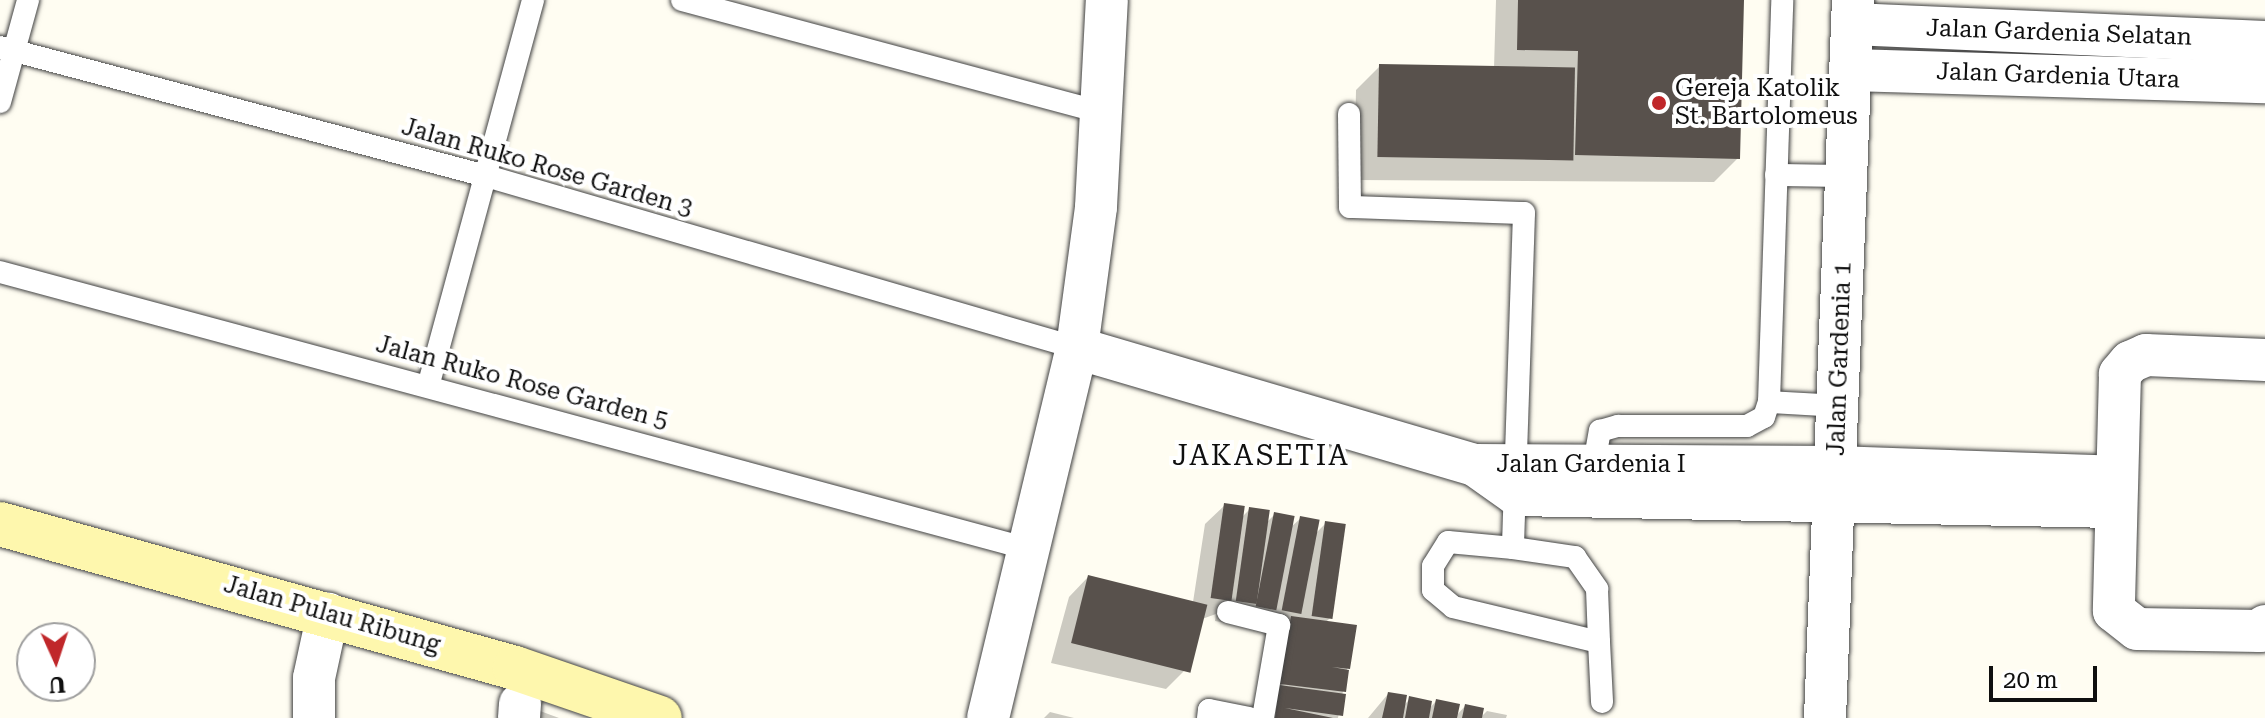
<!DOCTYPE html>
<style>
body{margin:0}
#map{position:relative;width:2265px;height:718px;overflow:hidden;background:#fffdf2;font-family:"Roboto Serif",serif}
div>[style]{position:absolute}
.shadow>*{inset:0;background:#0003}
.building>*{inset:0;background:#58514c;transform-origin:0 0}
.roads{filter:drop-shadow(0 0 2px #424242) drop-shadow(0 0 2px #424242)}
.lane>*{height:22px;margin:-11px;padding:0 11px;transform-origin:11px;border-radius:11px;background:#fff}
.street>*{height:42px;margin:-21px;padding:0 21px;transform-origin:21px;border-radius:21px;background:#fff}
.secondary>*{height:44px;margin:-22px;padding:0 22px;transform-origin:22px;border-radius:22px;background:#fef7ad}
.dots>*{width:22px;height:22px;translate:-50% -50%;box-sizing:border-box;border:4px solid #fff;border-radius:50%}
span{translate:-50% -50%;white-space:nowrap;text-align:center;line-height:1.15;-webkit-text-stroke:8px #fff;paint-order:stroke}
.street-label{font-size:24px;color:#0f0f0f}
.poi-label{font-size:24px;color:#0f0f0f}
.left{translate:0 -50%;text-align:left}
.quarter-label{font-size:28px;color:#0f0f0f;letter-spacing:2px}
.north{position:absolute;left:16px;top:622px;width:80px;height:80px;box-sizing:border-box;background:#fff;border:2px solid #9f9f9f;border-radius:50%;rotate:177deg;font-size:22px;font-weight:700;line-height:32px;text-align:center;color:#0f0f0f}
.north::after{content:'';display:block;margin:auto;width:28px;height:36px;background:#c0272a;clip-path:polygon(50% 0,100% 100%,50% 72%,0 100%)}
.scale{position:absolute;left:1989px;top:666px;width:108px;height:36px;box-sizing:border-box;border:4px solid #0f0f0f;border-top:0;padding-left:10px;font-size:24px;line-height:28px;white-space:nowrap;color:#0f0f0f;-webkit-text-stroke:6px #fff;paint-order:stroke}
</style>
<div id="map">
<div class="shadow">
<div style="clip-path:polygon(1496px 0,1742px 0,1738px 158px,1714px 182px,1354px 180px,1356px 90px,1380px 66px,1494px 68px)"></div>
<div style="clip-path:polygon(1225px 505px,1242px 517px,1250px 509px,1266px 523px,1275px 514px,1291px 527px,1301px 518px,1317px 532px,1326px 523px,1330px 618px,1326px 622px,1355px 626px,1338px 718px,1259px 718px,1272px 638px,1266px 630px,1215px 621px,1216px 614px,1202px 619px,1186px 669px,1166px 689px,1051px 663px,1069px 597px,1088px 577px,1193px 602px,1205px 524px)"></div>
<div style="clip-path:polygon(1388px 694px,1403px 706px,1410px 699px,1429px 709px,1436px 701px,1456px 716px,1465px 706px,1480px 718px,1368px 718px)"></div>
<div style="clip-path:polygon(532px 708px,559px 718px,521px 718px)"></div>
<div style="clip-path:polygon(1487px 711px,1507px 715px,1506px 718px,1480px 718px)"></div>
<div style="clip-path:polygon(1050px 712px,1074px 718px,1044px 718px)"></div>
</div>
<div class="building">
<div style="clip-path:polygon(1518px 0,1744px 0,1740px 159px,1575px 155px,1578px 51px,1517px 50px)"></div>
<div style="left:1379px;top:64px;width:196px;height:93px;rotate:1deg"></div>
<div style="left:1224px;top:503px;width:21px;height:96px;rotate:8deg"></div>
<div style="left:1249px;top:507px;width:21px;height:95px;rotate:8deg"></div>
<div style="left:1274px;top:512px;width:21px;height:96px;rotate:11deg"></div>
<div style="left:1300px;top:516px;width:20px;height:96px;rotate:11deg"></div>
<div style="left:1325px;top:521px;width:21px;height:96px;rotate:8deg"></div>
<div style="left:1088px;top:575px;width:123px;height:70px;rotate:14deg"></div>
<div style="clip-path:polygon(1291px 616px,1357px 625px,1350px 669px,1332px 667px,1349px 670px,1346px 692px,1280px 684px)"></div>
<div style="clip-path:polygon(1279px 685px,1346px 694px,1343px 716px,1285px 708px,1333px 718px,1275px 718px)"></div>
<div style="clip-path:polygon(1388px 692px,1407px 695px,1403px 718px,1382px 718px)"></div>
<div style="clip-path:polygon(1409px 696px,1432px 701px,1429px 718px,1405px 718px)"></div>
<div style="clip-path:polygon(1436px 699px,1460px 704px,1457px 718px,1432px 718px)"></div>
<div style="clip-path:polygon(1465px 704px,1484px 708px,1482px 718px,1462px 718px)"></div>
</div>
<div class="roads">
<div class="lane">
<div style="left:682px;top:0;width:434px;rotate:15deg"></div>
<div style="left:0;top:47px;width:503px;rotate:14.87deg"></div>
<div style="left:486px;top:176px;width:616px;rotate:16.23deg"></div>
<div style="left:0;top:102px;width:106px;rotate:-74.6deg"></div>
<div style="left:1349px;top:114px;width:93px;rotate:89.4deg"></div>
<div style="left:1350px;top:207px;width:174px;rotate:2deg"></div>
<div style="left:1524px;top:213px;width:335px;rotate:91.9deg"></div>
<div style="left:1513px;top:548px;width:65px;rotate:-174.7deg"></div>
<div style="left:1448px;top:542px;width:28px;rotate:122deg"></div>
<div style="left:1433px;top:566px;width:24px;rotate:90deg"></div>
<div style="left:1433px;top:590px;width:26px;rotate:40deg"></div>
<div style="left:1453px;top:607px;width:150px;rotate:13.5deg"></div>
<div style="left:1599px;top:642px;width:60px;rotate:87.1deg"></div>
<div style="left:1776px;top:175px;width:71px;rotate:0.8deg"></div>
<div style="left:0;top:272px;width:1066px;rotate:15.07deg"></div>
<div style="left:429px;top:383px;width:397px;rotate:-74.8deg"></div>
<div style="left:1769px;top:402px;width:69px;rotate:3.3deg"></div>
<div style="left:1594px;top:464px;width:34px;rotate:-80deg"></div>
<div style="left:1600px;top:431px;width:19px;rotate:-16deg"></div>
<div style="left:1618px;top:426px;width:129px"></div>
<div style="left:1747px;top:426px;width:19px;rotate:-28deg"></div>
<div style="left:1764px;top:417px;width:16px;rotate:-72deg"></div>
<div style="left:1769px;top:402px;width:402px;rotate:-88.1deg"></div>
<div style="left:1513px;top:548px;width:63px;rotate:8.3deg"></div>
<div style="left:1575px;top:557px;width:39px;rotate:55deg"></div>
<div style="left:1597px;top:589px;width:53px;rotate:87.8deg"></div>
<div style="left:1228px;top:612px;width:53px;rotate:14.3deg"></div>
<div style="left:1279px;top:625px;width:94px;rotate:99.8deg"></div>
<div style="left:1208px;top:718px;width:8px;rotate:-83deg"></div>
<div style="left:1209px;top:710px;width:41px;rotate:11.3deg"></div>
</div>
<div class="street">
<div style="left:1852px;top:24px;width:413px;rotate:2.5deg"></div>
<div style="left:1851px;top:70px;width:414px;rotate:1.7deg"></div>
<div style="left:1077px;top:348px;width:415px;rotate:16.4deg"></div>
<div style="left:2265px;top:360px;width:119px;rotate:-177.6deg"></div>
<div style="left:2146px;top:355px;width:17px;rotate:156deg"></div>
<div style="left:2130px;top:362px;width:16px;rotate:130deg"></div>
<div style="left:2120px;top:374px;width:237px;rotate:91.5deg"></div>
<div style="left:2114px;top:611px;width:29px;rotate:38deg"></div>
<div style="left:2137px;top:629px;width:123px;rotate:0.9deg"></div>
<div style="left:2260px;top:631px;width:7px;rotate:-45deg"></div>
<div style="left:2115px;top:507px;width:598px;rotate:-178.85deg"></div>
<div style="left:1517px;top:495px;width:52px;rotate:-144.5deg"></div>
<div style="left:1475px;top:465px;width:360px;rotate:0.3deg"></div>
<div style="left:1835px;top:467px;width:280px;rotate:2deg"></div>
<div style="left:314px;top:718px;width:40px;rotate:-90deg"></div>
<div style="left:314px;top:678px;width:66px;rotate:-77.8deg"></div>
<div style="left:519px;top:718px;width:14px;rotate:-86deg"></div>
<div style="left:988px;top:718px;width:381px;rotate:-76.5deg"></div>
<div style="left:1077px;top:348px;width:142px;rotate:-82.3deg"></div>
<div style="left:1096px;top:207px;width:207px;rotate:-87deg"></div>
<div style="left:1825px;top:718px;width:719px;rotate:-87.77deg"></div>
</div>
<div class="secondary">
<div style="left:0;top:524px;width:535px;rotate:15.62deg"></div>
<div style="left:515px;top:668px;width:153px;rotate:19deg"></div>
</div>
</div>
<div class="dots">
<div style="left:1659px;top:103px;background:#c0272a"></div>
</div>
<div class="street-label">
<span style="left:2059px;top:33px;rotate:2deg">Jalan Gardenia Selatan</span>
<span style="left:2058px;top:76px;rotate:2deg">Jalan Gardenia Utara</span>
<span style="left:547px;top:168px;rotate:16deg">Jalan Ruko Rose Garden 3</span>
<span style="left:1840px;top:359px;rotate:-88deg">Jalan Gardenia 1</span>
<span style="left:522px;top:383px;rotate:15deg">Jalan Ruko Rose Garden 5</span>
<span style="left:1591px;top:465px">Jalan Gardenia I</span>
<span style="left:332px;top:615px;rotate:16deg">Jalan Pulau Ribung</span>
</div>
<div class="poi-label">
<span class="left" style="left:1675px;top:103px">Gereja Katolik<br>St. Bartolomeus</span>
</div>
<div class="quarter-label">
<span style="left:1261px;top:456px">JAKASETIA</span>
</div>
<div class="north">U</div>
<div class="scale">20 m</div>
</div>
